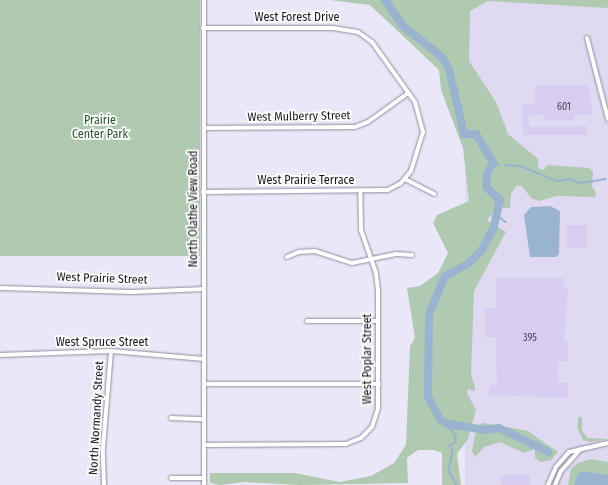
<!DOCTYPE html>
<style>
body{margin:0}
#map{position:relative;width:608px;height:485px;overflow:hidden;background:#eae7f8;font-family:"Fira Sans Condensed",sans-serif}
div>[style]{position:absolute}
.built>*{inset:0;background:#dfd9f2;transform-origin:0 0}
.green>*{inset:0;background:#afcab0;transform-origin:0 0}
.water>*{inset:0;background:#9ab3d0}
.stream>*{height:1.5px;margin:-0.75px;padding:0 0.75px;transform-origin:0.75px;border-radius:0.75px;background:#9ab3d0}
.river>*{height:8px;margin:-4px;padding:0 4px;transform-origin:4px;border-radius:4px;background:#9ab3d0}
.building>*{inset:0;background:#d7cef2;transform-origin:0 0}
.roads{filter:drop-shadow(0 0 1px #908c9c) drop-shadow(0 0 1px #908c9c)}
.minor>*{height:4px;margin:-2px;padding:0 2px;transform-origin:2px;border-radius:2px;background:#fff}
span{translate:-50% -50%;white-space:nowrap;text-align:center;line-height:1.15;-webkit-text-stroke:3.5px #fff;paint-order:stroke}
.number-label{font-size:10px;color:#484552}
.number-label span{-webkit-text-stroke-width:0}
.street-label{font-size:12px;color:#18171d}
.park-label{font-size:12px;color:#29542d}
</style>
<div id="map">
<div class="built">
<div style="left:465px;top:1px;width:143px;height:484px"></div>
</div>
<div class="green">
<div style="left:0;top:0;width:200px;height:256px"></div>
<div style="clip-path:polygon(330px 0,608px 0,608px 8px,488px 1px,470px 11px,469px 61px,496px 102px,508px 134px,538px 159px,538px 168px,543px 170px,548px 165px,589px 168px,593px 171px,592px 187px,596px 192px,595px 197px,557px 196px,539px 201px,531px 198px,522px 186px,516px 186px,511px 194px,510px 208px,497px 208px,487px 220px,506px 232px,474px 291px,471px 373px,475px 388px,475px 391px,468px 389px,467px 393px,476px 410px,468px 439px,457px 454px,461px 485px,442px 485px,442px 453px,434px 450px,418px 450px,407px 458px,408px 483px,300px 485px,244px 482px,220px 485px,210px 483px,210px 473px,295px 473px,340px 482px,371px 476px,394px 463px,406px 445px,410px 346px,415px 338px,407px 288px,420px 286px,438px 273px,448px 253px,433px 223px,437px 215px,469px 201px,463px 148px,441px 90px,439px 70px,370px 5px)"></div>
<div style="clip-path:polygon(579px 416px,582px 418px,582px 431px,588px 438px,608px 439px,590px 442px,583px 440px,577px 427px)"></div>
<div style="clip-path:polygon(484px 423px,528px 431px,558px 452px,551px 460px,541px 462px,535px 458px,535px 449px,524px 453px,500px 442px,484px 447px,475px 457px,472px 451px,475px 435px,478px 425px)"></div>
<div style="clip-path:polygon(590px 459px,608px 462px,608px 475px,580px 472px,574px 485px,568px 485px,571px 469px,578px 463px)"></div>
</div>
<div class="water">
<div style="clip-path:polygon(550px 206px,560px 211px,559px 254px,556px 257px,530px 257px,524px 215px,531px 207px)"></div>
<div style="clip-path:polygon(583px 471px,608px 475px,608px 485px,574px 485px,578px 473px)"></div>
</div>
<div class="stream">
<div style="left:493px;top:162px;width:7px;rotate:27deg"></div>
<div style="left:505px;top:165px;width:15px;rotate:4deg"></div>
<div style="left:520px;top:166px;width:40px;rotate:22deg"></div>
<div style="left:557px;top:181px;width:11px;rotate:-10deg"></div>
<div style="left:568px;top:179px;width:14px;rotate:17deg"></div>
<div style="left:581px;top:183px;width:25px;rotate:-9deg"></div>
<div style="left:498px;top:216px;width:10px;rotate:37deg"></div>
<div style="left:441px;top:420px;width:21px;rotate:45deg"></div>
<div style="left:456px;top:435px;width:8px;rotate:90deg"></div>
<div style="left:456px;top:443px;width:7px;rotate:153deg"></div>
<div style="left:450px;top:446px;width:7px;rotate:63deg"></div>
<div style="left:453px;top:452px;width:19px;rotate:102deg"></div>
<div style="left:449px;top:471px;width:16px;rotate:60deg"></div>
</div>
<div class="river">
<div style="left:385px;top:0;width:32px;rotate:55deg"></div>
<div style="left:403px;top:26px;width:50px;rotate:38.5deg"></div>
<div style="left:442px;top:57px;width:14px;rotate:60deg"></div>
<div style="left:449px;top:69px;width:67px;rotate:77deg"></div>
<div style="left:464px;top:134px;width:12px"></div>
<div style="left:476px;top:134px;width:33px;rotate:59deg"></div>
<div style="left:493px;top:162px;width:13px;rotate:117deg"></div>
<div style="left:487px;top:174px;width:13px;rotate:94deg"></div>
<div style="left:486px;top:187px;width:19px;rotate:43deg"></div>
<div style="left:500px;top:200px;width:28px;rotate:103deg"></div>
<div style="left:494px;top:227px;width:27px;rotate:118deg"></div>
<div style="left:481px;top:251px;width:18px;rotate:135deg"></div>
<div style="left:468px;top:264px;width:26px;rotate:152deg"></div>
<div style="left:445px;top:276px;width:41px;rotate:112.8deg"></div>
<div style="left:429px;top:314px;width:83px;rotate:90.7deg"></div>
<div style="left:428px;top:397px;width:26px;rotate:61deg"></div>
<div style="left:441px;top:420px;width:8px;rotate:30deg"></div>
<div style="left:448px;top:424px;width:38px;rotate:9deg"></div>
<div style="left:486px;top:430px;width:13px;rotate:-9deg"></div>
<div style="left:499px;top:428px;width:55px;rotate:26.1deg"></div>
</div>
<div class="building">
<div style="clip-path:polygon(539px 85px,588px 85px,593px 115px,574px 115px,574px 120px,544px 120px,544px 115px,529px 115px,529px 127px,587px 126px,587px 135px,523px 135px,523px 104px,535px 103px,535px 89px)"></div>
<div style="left:587px;top:225px;width:23px;height:20px;rotate:90deg"></div>
<div style="clip-path:polygon(496px 278px,564px 278px,564px 289px,568px 289px,564px 342px,568px 342px,568px 361px,558px 361px,558px 383px,568px 383px,568px 398px,489px 395px,489px 385px,497px 385px,496px 337px,485px 337px,485px 308px,496px 308px)"></div>
<div style="left:501px;top:475px;width:29px;height:10px"></div>
</div>
<div class="roads">
<div class="minor">
<div style="left:203px;top:28px;width:130px"></div>
<div style="left:333px;top:28px;width:25px;rotate:9deg"></div>
<div style="left:358px;top:32px;width:17px;rotate:36deg"></div>
<div style="left:372px;top:42px;width:74px;rotate:54.4deg"></div>
<div style="left:415px;top:102px;width:31px;rotate:75deg"></div>
<div style="left:423px;top:132px;width:41px;rotate:107.1deg"></div>
<div style="left:411px;top:171px;width:16px;rotate:130deg"></div>
<div style="left:401px;top:183px;width:15px;rotate:152deg"></div>
<div style="left:388px;top:190px;width:185px;rotate:179.4deg"></div>
<div style="left:587px;top:38px;width:84px;rotate:75.5deg"></div>
<div style="left:204px;top:128px;width:151px;rotate:-0.4deg"></div>
<div style="left:355px;top:127px;width:14px;rotate:-21deg"></div>
<div style="left:368px;top:122px;width:49px;rotate:-35.9deg"></div>
<div style="left:405px;top:179px;width:33px;rotate:27deg"></div>
<div style="left:287px;top:257px;width:13px;rotate:-23deg"></div>
<div style="left:299px;top:252px;width:16px;rotate:-4deg"></div>
<div style="left:315px;top:251px;width:39px;rotate:18deg"></div>
<div style="left:352px;top:263px;width:45px;rotate:-11.6deg"></div>
<div style="left:396px;top:254px;width:16px;rotate:4deg"></div>
<div style="left:0;top:288px;width:132px;rotate:1.7deg"></div>
<div style="left:132px;top:292px;width:72px;rotate:-2.4deg"></div>
<div style="left:307px;top:321px;width:71px"></div>
<div style="left:0;top:355px;width:111px;rotate:-2.1deg"></div>
<div style="left:111px;top:351px;width:93px;rotate:4.9deg"></div>
<div style="left:204px;top:384px;width:175px"></div>
<div style="left:171px;top:418px;width:33px;rotate:2deg"></div>
<div style="left:204px;top:445px;width:142px;rotate:-0.4deg"></div>
<div style="left:346px;top:444px;width:16px;rotate:-22deg"></div>
<div style="left:361px;top:438px;width:16px;rotate:-45deg"></div>
<div style="left:372px;top:427px;width:20px;rotate:-72deg"></div>
<div style="left:378px;top:408px;width:118px;rotate:-90deg"></div>
<div style="left:378px;top:290px;width:17px;rotate:-97deg"></div>
<div style="left:376px;top:273px;width:46px;rotate:-109.2deg"></div>
<div style="left:361px;top:230px;width:39px;rotate:-91deg"></div>
<div style="left:171px;top:478px;width:33px"></div>
<div style="left:104px;top:485px;width:38px;rotate:-92deg"></div>
<div style="left:103px;top:447px;width:96px;rotate:-85.2deg"></div>
<div style="left:204px;top:485px;width:485px;rotate:-90deg"></div>
<div style="left:548px;top:485px;width:20px;rotate:-66deg"></div>
<div style="left:556px;top:467px;width:20px;rotate:-49deg"></div>
<div style="left:569px;top:452px;width:40px;rotate:-13deg"></div>
<div style="left:555px;top:485px;width:15px;rotate:-67deg"></div>
<div style="left:561px;top:471px;width:30px;rotate:-48deg"></div>
</div>
</div>
<div class="number-label">
<span style="left:564px;top:108px">601</span>
<span style="left:530px;top:339px">395</span>
</div>
<div class="street-label">
<span style="left:297px;top:18px">West Forest Drive</span>
<span style="left:299px;top:117px;rotate:-1deg">West Mulberry Street</span>
<span style="left:306px;top:181px">West Prairie Terrace</span>
<span style="left:194px;top:209px;rotate:-90deg">North Olathe View Road</span>
<span style="left:102px;top:279px;rotate:2deg">West Prairie Street</span>
<span style="left:102px;top:343px">West Spruce Street</span>
<span style="left:368px;top:359px;rotate:-90deg">West Poplar Street</span>
<span style="left:97px;top:418px;rotate:-87deg">North Normandy Street</span>
</div>
<div class="park-label">
<span style="left:100px;top:128px">Prairie<br>Center Park</span>
</div>
</div>
